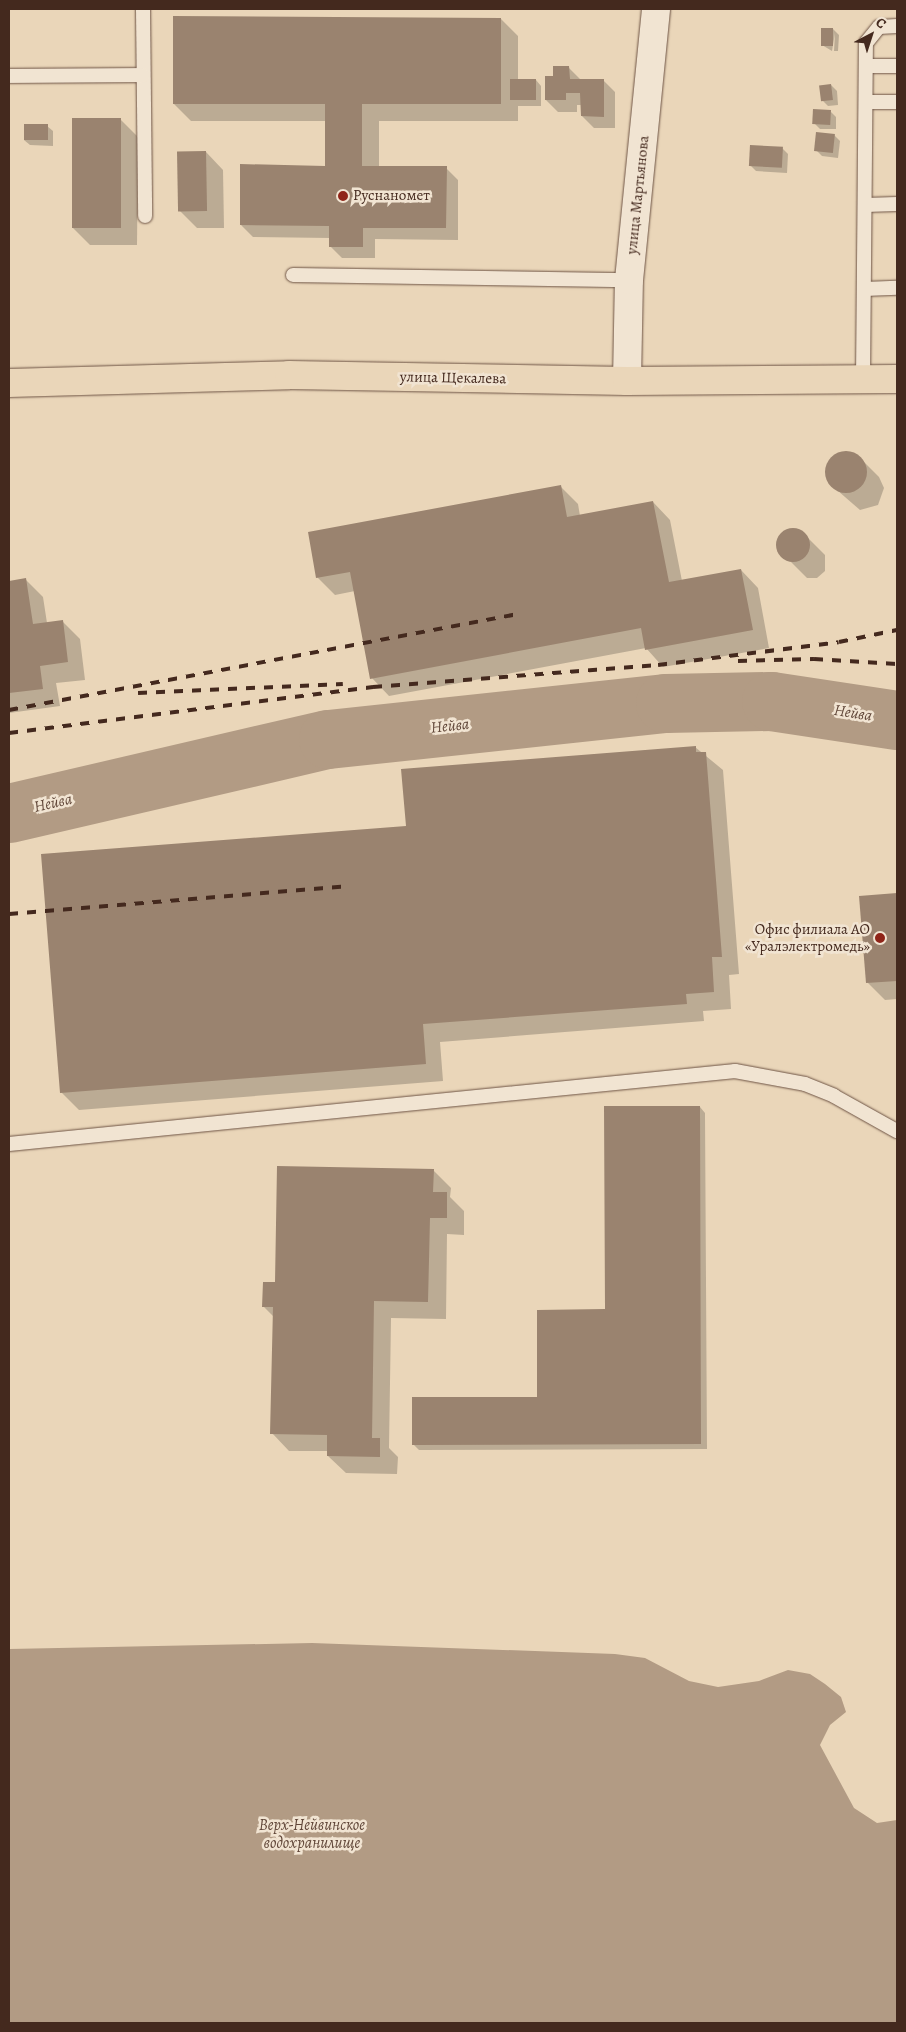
<!DOCTYPE html>
<meta charset="utf-8">
<style>
body{margin:0}
#map{position:relative;width:906px;height:2032px;overflow:hidden;background:#ead6b9;font-family:Alegreya,serif}
div>[style]{position:absolute}
.water>*{inset:0;background:#b29b84}
.shadow>*{inset:0;background:#0003}
.river>*{height:59px;margin:-29.5px;padding:0 29.5px;transform-origin:29.5px;border-radius:29.5px;background:#b29b84}
.building>*{inset:0;background:#9a836f;transform-origin:0 0}
.round{border-radius:50%}
.roads{filter:drop-shadow(0 0 1px #6e5445) drop-shadow(0 0 1px #6e5445)}
.lane>*{height:14px;margin:-7px;padding:0 7px;transform-origin:7px;border-radius:7px;background:#f1e4d2}
.street>*{height:28px;margin:-14px;padding:0 14px;transform-origin:14px;border-radius:14px;background:#f1e4d2}
.primary>*{height:28px;margin:-14px;padding:0 14px;transform-origin:14px;border-radius:14px;background:#ead6b9}
.rail>*{height:4px;margin-top:-2px;transform-origin:0;background:repeating-linear-gradient(90deg,#44291e 0 9px,transparent 0 18px)}
.dots>*{width:14px;height:14px;translate:-50% -50%;box-sizing:border-box;border:2px solid #f1e4d2;border-radius:50%}
span{translate:-50% -50%;white-space:nowrap;text-align:center;line-height:1.15;-webkit-text-stroke:5px #f1e4d2;paint-order:stroke}
.street-label{font-size:15px;color:#44291e}
.poi-label{font-size:15px;color:#44291e}
.left{translate:0 -50%;text-align:left}
.right{translate:-100% -50%;text-align:right}
.water-label{font-size:16px;color:#604638;font-style:italic}
.frame{position:absolute;inset:0;border:10px solid #44291e;pointer-events:none}
.north{position:absolute;left:846px;top:10px;width:50px;height:50px;-webkit-text-stroke:4px #f1e4d2;paint-order:stroke;rotate:40deg;font-size:14px;font-weight:700;line-height:20px;text-align:center;color:#44291e}
.north::after{content:'';display:block;margin:auto;width:18px;height:22px;background:#44291e;clip-path:polygon(50% 0,100% 100%,50% 72%,0 100%)}
</style>
<div id="map">
<div class="water">
<div style="clip-path:polygon(312px 1643px,615px 1654px,645px 1658px,689px 1681px,718px 1687px,759px 1681px,788px 1670px,810px 1674px,825px 1684px,841px 1697px,846px 1712px,830px 1725px,820px 1745px,854px 1808px,877px 1823px,897px 1820px,897px 2023px,9px 2023px,9px 1649px)"></div>
</div>
<div class="shadow">
<div style="clip-path:polygon(501px 19px,518px 36px,518px 80px,536px 80px,541px 86px,541px 106px,518px 106px,518px 121px,379px 121px,379px 167px,446px 168px,458px 180px,458px 240px,375px 239px,375px 258px,342px 258px,330px 246px,330px 238px,253px 237px,241px 225px,326px 167px,326px 121px,191px 121px,174px 104px)"></div>
<div style="clip-path:polygon(833px 29px,839px 35px,838px 51px,834px 51px,835px 33px,832px 51px,822px 45px)"></div>
<div style="clip-path:polygon(569px 68px,581px 80px,603px 80px,615px 92px,615px 128px,594px 128px,582px 116px,582px 105px,577px 105px,577px 112px,558px 112px,546px 100px,554px 77px)"></div>
<div style="clip-path:polygon(831px 85px,837px 91px,838px 105px,828px 106px,822px 100px)"></div>
<div style="clip-path:polygon(830px 111px,836px 117px,836px 129px,820px 129px,814px 123px)"></div>
<div style="clip-path:polygon(120px 119px,138px 137px,137px 245px,90px 245px,72px 227px)"></div>
<div style="clip-path:polygon(47px 126px,53px 131px,53px 146px,30px 145px,24px 140px)"></div>
<div style="clip-path:polygon(834px 135px,840px 141px,838px 158px,822px 156px,816px 150px)"></div>
<div style="clip-path:polygon(782px 148px,788px 154px,787px 173px,756px 171px,750px 165px)"></div>
<div style="clip-path:polygon(206px 152px,223px 170px,224px 228px,197px 228px,180px 211px)"></div>
<div style="clip-path:polygon(843px 452px,861px 459px,879px 477px,884px 488px,878px 505px,860px 510px,830px 484px,826px 471px,831px 459px)"></div>
<div style="clip-path:polygon(561px 487px,578px 504px,580px 516px,653px 502px,670px 520px,682px 581px,741px 570px,758px 588px,769px 648px,663px 667px,646px 648px,389px 696px,372px 678px,355px 591px,335px 595px,317px 577px)"></div>
<div style="clip-path:polygon(789px 529px,800px 530px,825px 555px,825px 571px,817px 578px,807px 578px,778px 549px,778px 539px)"></div>
<div style="clip-path:polygon(26px 580px,43px 597px,47px 623px,62px 621px,80px 639px,85px 680px,56px 683px,60px 706px,9px 713px,9px 582px)"></div>
<div style="clip-path:polygon(695px 747px,723px 770px,739px 974px,729px 975px,731px 1009px,703px 1011px,704px 1021px,440px 1042px,443px 1081px,79px 1110px,61px 1092px,407px 827px)"></div>
<div style="clip-path:polygon(897px 894px,897px 999px,885px 1000px,868px 983px,861px 897px)"></div>
<div style="clip-path:polygon(700px 1107px,705px 1113px,707px 1449px,419px 1450px,413px 1444px,538px 1398px,607px 1311px)"></div>
<div style="clip-path:polygon(433px 1170px,451px 1188px,450px 1197px,464px 1211px,464px 1235px,447px 1234px,446px 1319px,391px 1318px,389px 1448px,398px 1457px,397px 1474px,346px 1473px,328px 1456px,328px 1451px,289px 1451px,272px 1433px,274px 1317px,264px 1307px,276px 1283px)"></div>
</div>
<div class="river">
<div style="left:9px;top:813px;width:327px;rotate:-13.1deg"></div>
<div style="left:328px;top:739px;width:339px;rotate:-6.1deg"></div>
<div style="left:665px;top:703px;width:106px;rotate:-1.1deg"></div>
<div style="left:771px;top:701px;width:127px;rotate:8.6deg"></div>
</div>
<div class="building">
<div style="clip-path:polygon(173px 16px,501px 18px,501px 104px,362px 104px,362px 166px,447px 166px,446px 228px,363px 228px,363px 247px,329px 247px,329px 226px,240px 225px,240px 164px,325px 166px,325px 104px,173px 104px)"></div>
<div style="left:821px;top:28px;width:12px;height:18px"></div>
<div style="clip-path:polygon(553px 66px,569px 66px,570px 79px,604px 79px,604px 117px,581px 116px,580px 93px,566px 93px,566px 100px,545px 100px,545px 76px,553px 76px)"></div>
<div style="left:510px;top:79px;width:26px;height:21px"></div>
<div style="left:831px;top:84px;width:16px;height:12px;rotate:83deg"></div>
<div style="left:813px;top:109px;width:18px;height:15px;rotate:3deg"></div>
<div style="left:72px;top:118px;width:49px;height:110px"></div>
<div style="left:24px;top:124px;width:24px;height:16px"></div>
<div style="left:816px;top:132px;width:19px;height:19px;rotate:6deg"></div>
<div style="left:750px;top:145px;width:33px;height:21px;rotate:3deg"></div>
<div style="left:206px;top:151px;width:60px;height:29px;rotate:89deg"></div>
<div class="round" style="left:825px;top:451px;width:42px;height:42px"></div>
<div style="clip-path:polygon(561px 485px,567px 517px,653px 501px,669px 582px,741px 569px,753px 630px,645px 650px,641px 628px,370px 679px,350px 572px,316px 578px,308px 532px)"></div>
<div class="round" style="left:776px;top:528px;width:34px;height:34px"></div>
<div style="clip-path:polygon(26px 578px,33px 624px,63px 620px,68px 662px,40px 666px,43px 689px,9px 693px,9px 581px)"></div>
<div style="clip-path:polygon(696px 746px,696px 752px,706px 752px,722px 957px,712px 957px,714px 992px,686px 994px,687px 1004px,423px 1024px,426px 1064px,60px 1093px,41px 854px,406px 826px,401px 769px)"></div>
<div style="clip-path:polygon(897px 893px,897px 981px,866px 983px,859px 896px)"></div>
<div style="clip-path:polygon(604px 1106px,700px 1106px,701px 1444px,412px 1445px,412px 1397px,537px 1397px,537px 1310px,605px 1309px)"></div>
<div style="clip-path:polygon(277px 1166px,434px 1169px,433px 1192px,447px 1192px,447px 1218px,430px 1218px,428px 1302px,374px 1301px,372px 1438px,380px 1438px,380px 1457px,327px 1456px,327px 1435px,270px 1434px,273px 1307px,262px 1307px,263px 1282px,275px 1282px)"></div>
</div>
<div class="roads">
<div class="lane">
<div style="left:143px;top:9px;width:207px;rotate:89.4deg"></div>
<div style="left:866px;top:66px;width:31px"></div>
<div style="left:9px;top:76px;width:133px;rotate:-0.4deg"></div>
<div style="left:866px;top:102px;width:31px"></div>
<div style="left:865px;top:205px;width:32px;rotate:-2deg"></div>
<div style="left:293px;top:275px;width:336px;rotate:0.9deg"></div>
<div style="left:864px;top:289px;width:33px;rotate:-2deg"></div>
<div style="left:863px;top:379px;width:336px;rotate:-89.5deg"></div>
<div style="left:866px;top:43px;width:21px;rotate:-51deg"></div>
<div style="left:879px;top:27px;width:18px;rotate:-3deg"></div>
<div style="left:9px;top:1144px;width:730px;rotate:-5.74deg"></div>
<div style="left:735px;top:1071px;width:71px;rotate:10.5deg"></div>
<div style="left:805px;top:1084px;width:31px;rotate:22deg"></div>
<div style="left:834px;top:1096px;width:72px;rotate:29.1deg"></div>
</div>
<div class="street">
<div style="left:627px;top:381px;width:101px;rotate:-88.9deg"></div>
<div style="left:629px;top:280px;width:272px;rotate:-84.3deg"></div>
</div>
<div class="primary">
<div style="left:9px;top:383px;width:280px;rotate:-1.6deg"></div>
<div style="left:289px;top:375px;width:338px;rotate:1deg"></div>
<div style="left:627px;top:381px;width:270px;rotate:-0.4deg"></div>
</div>
</div>
<div class="rail">
<div style="left:738px;top:661px;width:76px;rotate:-1.5deg"></div>
<div style="left:814px;top:659px;width:83px;rotate:3.4deg"></div>
<div style="left:138px;top:693px;width:205px;rotate:-2.5deg"></div>
<div style="left:9px;top:710px;width:518px;rotate:-10.68deg"></div>
<div style="left:9px;top:733px;width:367px;rotate:-7.2deg"></div>
<div style="left:373px;top:687px;width:286px;rotate:-4.4deg"></div>
<div style="left:658px;top:665px;width:182px;rotate:-7.2deg"></div>
<div style="left:839px;top:642px;width:59px;rotate:-11.7deg"></div>
<div style="left:9px;top:914px;width:339px;rotate:-4.7deg"></div>
</div>
<div class="dots">
<div style="left:343px;top:196px;background:#8f2418"></div>
<div style="left:880px;top:938px;background:#8f2418"></div>
</div>
<div class="street-label">
<span style="left:638px;top:195px;rotate:-84deg">улица Мартьянова</span>
<span style="left:453px;top:378px;rotate:1deg">улица Щекалева</span>
</div>
<div class="poi-label">
<span class="left" style="left:353px;top:196px">Руснаномет</span>
<span class="right" style="left:870px;top:938px">Офис филиала АО<br>«Уралэлектромедь»</span>
</div>
<div class="water-label">
<span style="left:853px;top:713px;rotate:9deg">Нейва</span>
<span style="left:450px;top:726px;rotate:-6deg">Нейва</span>
<span style="left:53px;top:803px;rotate:-13deg">Нейва</span>
<span style="left:312px;top:1834px">Верх-Нейвинское<br>водохранилище</span>
</div>
<div class="frame"></div>
<div class="north">С</div>
</div>
